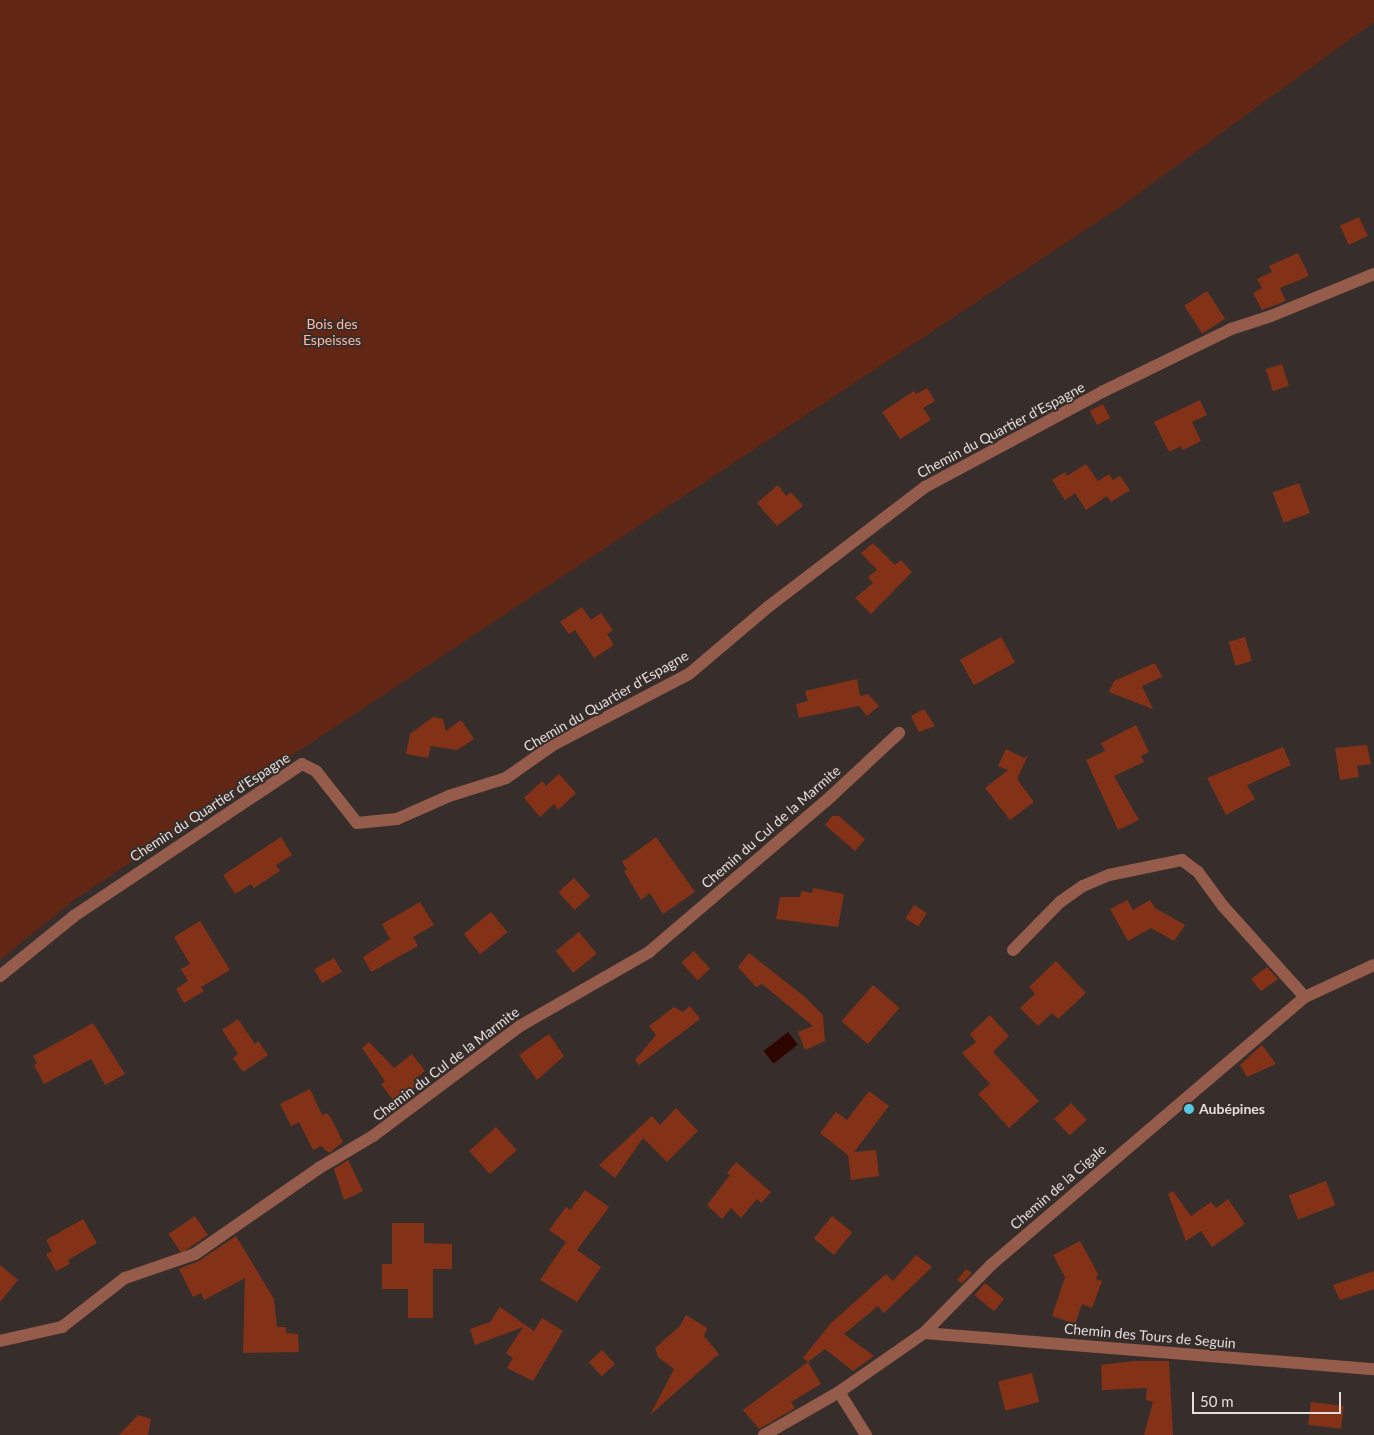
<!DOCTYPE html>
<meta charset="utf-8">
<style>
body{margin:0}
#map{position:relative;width:1374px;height:1435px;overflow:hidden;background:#372e2b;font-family:Lato,sans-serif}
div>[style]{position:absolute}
.green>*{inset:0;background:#612614}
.water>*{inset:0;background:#2e0400;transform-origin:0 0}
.building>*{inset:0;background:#833218;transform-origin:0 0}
.street>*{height:12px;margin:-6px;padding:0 6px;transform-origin:6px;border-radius:6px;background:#955c4b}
.dots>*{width:14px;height:14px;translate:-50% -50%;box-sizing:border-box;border:2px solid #372e2b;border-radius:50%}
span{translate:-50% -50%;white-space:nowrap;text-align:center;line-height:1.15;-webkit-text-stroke:4px #372e2b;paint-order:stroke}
.park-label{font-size:14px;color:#ffb7a1}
.street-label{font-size:14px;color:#e3dddb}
.poi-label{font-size:14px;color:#e3dddb;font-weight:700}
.left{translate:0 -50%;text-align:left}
.scale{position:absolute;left:1192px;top:1392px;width:149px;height:22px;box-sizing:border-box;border:2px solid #e3dddb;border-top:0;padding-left:6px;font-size:15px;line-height:18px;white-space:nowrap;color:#e3dddb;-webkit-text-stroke:4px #372e2b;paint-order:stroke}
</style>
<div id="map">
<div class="green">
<div style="clip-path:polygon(0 0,1374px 0,1374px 22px,1123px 205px,74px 900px,0 960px)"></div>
</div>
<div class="water">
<div style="left:788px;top:1032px;width:16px;height:31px;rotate:52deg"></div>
</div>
<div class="building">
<div style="left:1359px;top:217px;width:21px;height:21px;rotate:65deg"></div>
<div style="clip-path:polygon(1298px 253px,1309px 276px,1280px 288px,1286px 301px,1262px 310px,1253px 293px,1262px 288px,1257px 279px,1272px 272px,1269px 266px)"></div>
<div style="left:1207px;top:291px;width:33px;height:27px;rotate:57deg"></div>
<div style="left:1282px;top:364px;width:23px;height:17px;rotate:72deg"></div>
<div style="clip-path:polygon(927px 388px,935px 401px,923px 408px,931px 420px,900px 439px,882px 412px,914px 391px,916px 394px)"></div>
<div style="clip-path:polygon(1200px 400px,1207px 415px,1192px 422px,1201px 441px,1183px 450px,1181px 446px,1169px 452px,1154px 422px)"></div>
<div style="left:1103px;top:404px;width:16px;height:15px;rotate:63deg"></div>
<div style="clip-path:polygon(1086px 464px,1098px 481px,1109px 474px,1113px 480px,1120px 476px,1130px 490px,1111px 502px,1107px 496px,1086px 510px,1075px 493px,1065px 500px,1052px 480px,1065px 472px,1067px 476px)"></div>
<div style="left:1299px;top:483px;width:32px;height:28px;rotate:70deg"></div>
<div style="clip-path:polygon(778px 485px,786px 496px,791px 492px,803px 506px,777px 526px,757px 503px)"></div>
<div style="clip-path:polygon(873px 543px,895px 565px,901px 560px,912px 572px,871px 614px,855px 598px,873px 583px,868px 577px,877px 570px,861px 553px)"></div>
<div style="clip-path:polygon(582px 607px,591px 620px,601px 613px,613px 630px,607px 634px,614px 645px,594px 658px,575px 630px,569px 634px,560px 622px)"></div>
<div style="left:1001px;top:637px;width:29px;height:47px;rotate:61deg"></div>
<div style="left:1245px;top:637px;width:25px;height:17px;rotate:74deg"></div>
<div style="clip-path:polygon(1155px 663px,1162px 677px,1142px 686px,1153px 709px,1109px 692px,1114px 681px)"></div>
<div style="clip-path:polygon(857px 679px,860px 696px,868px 694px,879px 706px,867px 716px,859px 706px,799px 718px,796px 704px,808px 701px,805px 691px)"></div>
<div style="clip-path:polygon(924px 709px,935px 726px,919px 732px,911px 716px)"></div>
<div style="clip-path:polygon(433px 717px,443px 719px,446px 731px,461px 720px,474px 739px,457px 750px,431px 746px,428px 758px,406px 754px,410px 734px)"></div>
<div style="clip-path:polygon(1136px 725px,1149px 752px,1141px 756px,1144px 762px,1114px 776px,1139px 820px,1118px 830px,1086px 760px,1105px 751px,1101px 743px)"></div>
<div style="clip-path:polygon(1367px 745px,1371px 764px,1357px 766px,1359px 777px,1340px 780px,1335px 748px)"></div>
<div style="clip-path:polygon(1283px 747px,1291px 765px,1247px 785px,1255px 799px,1226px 815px,1207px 778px)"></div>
<div style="clip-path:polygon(1006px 749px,1024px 758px,1028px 755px,1017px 779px,1034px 802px,1010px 820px,985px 788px,1008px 770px,998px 766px)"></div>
<div style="clip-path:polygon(559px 774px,576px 793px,558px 810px,554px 804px,540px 817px,524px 798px,542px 781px,546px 786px)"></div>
<div style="clip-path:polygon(832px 816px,839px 816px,865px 839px,855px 851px,825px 825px)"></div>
<div style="clip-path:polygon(281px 837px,292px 855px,276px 865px,280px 871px,254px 888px,251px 884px,235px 894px,223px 875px)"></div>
<div style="clip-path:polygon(656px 837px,695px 892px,663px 914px,650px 893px,641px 900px,624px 871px,627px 869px,622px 862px)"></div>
<div style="left:574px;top:878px;width:24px;height:21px;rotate:48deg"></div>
<div style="clip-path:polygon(813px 888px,844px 894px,838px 927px,776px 919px,780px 897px,800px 897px,801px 891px,812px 893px)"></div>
<div style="clip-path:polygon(1127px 900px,1133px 910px,1150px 900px,1155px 908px,1185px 925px,1174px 941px,1151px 928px,1128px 941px,1110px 909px)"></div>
<div style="clip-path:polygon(420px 902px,434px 925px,413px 937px,418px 946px,371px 972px,363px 957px,390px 939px,382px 924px)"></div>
<div style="left:914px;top:905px;width:15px;height:16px;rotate:32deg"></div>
<div style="left:491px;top:912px;width:26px;height:35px;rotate:51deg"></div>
<div style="clip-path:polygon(200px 921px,230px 970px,201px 987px,204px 991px,184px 1003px,176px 989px,188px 981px,181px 969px,190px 964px,174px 937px)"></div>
<div style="left:579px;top:932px;width:28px;height:30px;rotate:51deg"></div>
<div style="left:694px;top:951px;width:24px;height:17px;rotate:48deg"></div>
<div style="clip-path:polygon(749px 953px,805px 997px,823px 1015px,825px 1041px,805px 1050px,798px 1032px,813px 1026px,762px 984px,756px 987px,738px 967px)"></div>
<div style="left:334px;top:958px;width:16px;height:23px;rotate:60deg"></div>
<div style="clip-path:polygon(1056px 961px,1086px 993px,1058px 1019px,1052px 1013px,1038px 1026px,1020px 1008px,1035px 994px,1029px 987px)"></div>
<div style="clip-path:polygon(1267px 967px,1278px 979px,1261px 991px,1251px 979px)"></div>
<div style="left:873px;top:985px;width:35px;height:48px;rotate:41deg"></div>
<div style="clip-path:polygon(690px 1006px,700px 1019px,639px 1065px,635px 1060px,656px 1035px,649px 1026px,674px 1007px,683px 1012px)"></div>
<div style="clip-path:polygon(990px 1015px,1009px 1036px,993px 1052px,1039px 1101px,1009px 1128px,978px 1094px,990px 1084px,962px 1053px,976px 1042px,970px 1034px)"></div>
<div style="clip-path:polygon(238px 1019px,255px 1044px,258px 1041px,268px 1055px,243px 1072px,233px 1058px,238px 1054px,222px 1030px)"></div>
<div style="clip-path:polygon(93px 1023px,125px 1074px,105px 1085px,91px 1059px,44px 1084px,34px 1065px,37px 1063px,33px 1056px)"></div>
<div style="clip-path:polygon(549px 1034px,564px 1056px,537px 1080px,519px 1055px)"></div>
<div style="clip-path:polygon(369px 1042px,394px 1068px,412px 1054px,425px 1071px,413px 1081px,417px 1086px,394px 1101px,381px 1084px,385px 1081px,362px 1048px)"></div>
<div style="clip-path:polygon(1262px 1045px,1276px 1064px,1247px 1077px,1240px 1065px)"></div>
<div style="clip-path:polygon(310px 1089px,322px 1115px,327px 1113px,331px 1118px,343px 1142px,329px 1153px,321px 1146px,313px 1150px,299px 1122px,291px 1126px,280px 1104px)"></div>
<div style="clip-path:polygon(869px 1091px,889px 1106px,854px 1152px,876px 1150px,879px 1176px,851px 1180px,848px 1155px,820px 1133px,836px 1112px,847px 1120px)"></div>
<div style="left:1071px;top:1103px;width:23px;height:23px;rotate:47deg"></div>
<div style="clip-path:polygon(676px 1108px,698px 1131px,667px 1162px,643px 1138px,615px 1178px,599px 1165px,652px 1116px,660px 1125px)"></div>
<div style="left:496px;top:1127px;width:31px;height:36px;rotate:48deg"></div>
<div style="clip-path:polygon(348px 1160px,363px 1191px,344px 1200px,334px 1169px)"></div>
<div style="clip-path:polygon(736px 1162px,771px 1192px,761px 1203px,757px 1199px,741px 1218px,731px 1208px,722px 1219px,707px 1205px,730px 1175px,727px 1173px)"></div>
<div style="left:1326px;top:1181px;width:26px;height:40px;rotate:69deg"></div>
<div style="clip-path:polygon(585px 1190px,609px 1207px,577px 1250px,601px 1267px,577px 1302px,540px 1280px,566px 1242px,549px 1230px,566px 1207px,570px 1210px)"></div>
<div style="clip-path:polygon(1173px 1191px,1191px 1216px,1211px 1202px,1216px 1208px,1228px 1199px,1245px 1224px,1212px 1247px,1201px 1231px,1186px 1241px,1168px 1194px)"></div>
<div style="left:195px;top:1216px;width:23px;height:32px;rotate:56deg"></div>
<div style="left:832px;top:1216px;width:26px;height:29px;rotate:39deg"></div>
<div style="clip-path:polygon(83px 1219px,97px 1243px,68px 1260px,70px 1264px,56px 1271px,46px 1254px,52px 1251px,46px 1240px)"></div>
<div style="clip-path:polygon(392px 1223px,424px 1223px,424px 1243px,452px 1244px,452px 1269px,433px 1269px,433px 1318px,408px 1318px,408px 1289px,382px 1289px,382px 1264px,392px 1264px)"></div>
<div style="clip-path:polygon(236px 1236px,274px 1299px,277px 1327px,286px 1327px,286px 1333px,298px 1334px,299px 1352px,243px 1353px,245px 1278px,204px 1300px,201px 1293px,193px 1297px,179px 1269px,199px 1261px)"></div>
<div style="clip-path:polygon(1080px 1241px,1098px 1274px,1096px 1279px,1102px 1281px,1092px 1308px,1082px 1304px,1075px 1324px,1052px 1316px,1065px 1277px,1053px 1255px)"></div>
<div style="clip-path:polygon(916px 1255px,932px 1267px,884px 1313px,878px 1306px,844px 1334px,874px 1356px,853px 1371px,825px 1349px,808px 1362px,821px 1384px,791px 1402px,795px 1408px,759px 1429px,743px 1410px,808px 1362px,803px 1358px,830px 1324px,886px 1274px,893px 1281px)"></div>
<div style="clip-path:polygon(0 1265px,18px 1280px,0 1302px)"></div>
<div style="clip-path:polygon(966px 1269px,972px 1273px,962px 1283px,957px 1280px)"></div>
<div style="clip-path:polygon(1374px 1271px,1374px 1289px,1340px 1300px,1333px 1285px)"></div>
<div style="left:985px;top:1283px;width:25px;height:16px;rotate:40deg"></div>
<div style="clip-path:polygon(500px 1307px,534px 1331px,542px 1318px,563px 1331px,533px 1381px,507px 1368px,513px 1358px,506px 1353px,523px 1327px,475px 1345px,470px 1329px,490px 1322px)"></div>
<div style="clip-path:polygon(686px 1315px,707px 1328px,704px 1336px,719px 1354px,650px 1415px,674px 1369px,658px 1357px,655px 1348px,680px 1326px)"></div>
<div style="left:602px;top:1350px;width:19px;height:18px;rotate:47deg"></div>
<div style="clip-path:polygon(1134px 1361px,1169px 1361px,1173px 1435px,1144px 1435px,1153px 1402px,1146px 1400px,1147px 1388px,1102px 1390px,1101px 1365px)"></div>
<div style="left:1032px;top:1373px;width:30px;height:35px;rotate:76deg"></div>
<div style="left:1311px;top:1402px;width:33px;height:23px;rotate:7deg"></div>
<div style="clip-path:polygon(138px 1415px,151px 1419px,148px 1435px,119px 1435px)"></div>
</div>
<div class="street">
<div style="left:1013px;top:950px;width:67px;rotate:-45.6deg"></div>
<div style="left:1060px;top:902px;width:28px;rotate:-35deg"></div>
<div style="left:1083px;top:886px;width:28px;rotate:-23deg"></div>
<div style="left:1109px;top:875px;width:75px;rotate:-11.6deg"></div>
<div style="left:1182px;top:860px;width:20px;rotate:37deg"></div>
<div style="left:1198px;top:872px;width:42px;rotate:53.7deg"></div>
<div style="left:1223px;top:906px;width:122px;rotate:48deg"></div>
<div style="left:0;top:976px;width:95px;rotate:-39deg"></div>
<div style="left:74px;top:916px;width:274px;rotate:-33.7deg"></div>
<div style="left:302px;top:764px;width:16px;rotate:27deg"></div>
<div style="left:316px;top:771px;width:66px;rotate:51.7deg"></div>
<div style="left:357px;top:823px;width:40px;rotate:-5.7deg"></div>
<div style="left:397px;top:819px;width:57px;rotate:-23.9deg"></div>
<div style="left:449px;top:796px;width:60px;rotate:-17.5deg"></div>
<div style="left:506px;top:778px;width:57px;rotate:-35.1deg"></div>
<div style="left:553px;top:745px;width:153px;rotate:-27.6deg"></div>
<div style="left:689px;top:674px;width:104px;rotate:-40.3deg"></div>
<div style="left:768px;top:607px;width:198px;rotate:-37.4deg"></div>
<div style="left:925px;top:487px;width:201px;rotate:-28.2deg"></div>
<div style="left:1102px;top:392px;width:144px;rotate:-26deg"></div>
<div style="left:1231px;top:329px;width:42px;rotate:-18deg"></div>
<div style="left:1271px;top:316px;width:111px;rotate:-22.2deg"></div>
<div style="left:924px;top:1333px;width:451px;rotate:4.6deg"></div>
<div style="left:0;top:1341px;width:64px;rotate:-12.7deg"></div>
<div style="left:62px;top:1327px;width:80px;rotate:-37.9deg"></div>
<div style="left:125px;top:1278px;width:74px;rotate:-18.9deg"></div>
<div style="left:195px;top:1254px;width:151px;rotate:-34.7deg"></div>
<div style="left:319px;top:1168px;width:63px;rotate:-30.7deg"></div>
<div style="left:373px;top:1136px;width:184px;rotate:-36.8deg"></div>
<div style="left:520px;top:1026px;width:149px;rotate:-29.8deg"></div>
<div style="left:649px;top:952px;width:233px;rotate:-40.5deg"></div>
<div style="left:826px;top:801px;width:100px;rotate:-43deg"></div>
<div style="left:839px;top:1392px;width:51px;rotate:57.9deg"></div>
<div style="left:764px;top:1435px;width:86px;rotate:-29.8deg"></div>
<div style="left:839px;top:1392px;width:103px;rotate:-34.8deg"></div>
<div style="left:924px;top:1333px;width:95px;rotate:-45.4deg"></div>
<div style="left:991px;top:1265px;width:413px;rotate:-40.5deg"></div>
<div style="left:1305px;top:997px;width:76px;rotate:-24.9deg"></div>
</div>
<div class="dots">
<div style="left:1189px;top:1109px;background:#59c8e5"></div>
</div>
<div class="park-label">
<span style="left:332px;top:332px">Bois des<br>Espeisses</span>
</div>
<div class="street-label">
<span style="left:1001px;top:430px;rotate:-28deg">Chemin du Quartier d'Espagne</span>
<span style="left:606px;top:701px;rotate:-30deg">Chemin du Quartier d'Espagne</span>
<span style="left:210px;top:807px;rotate:-33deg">Chemin du Quartier d'Espagne</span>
<span style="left:771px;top:827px;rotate:-41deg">Chemin du Cul de la Marmite</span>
<span style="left:446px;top:1064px;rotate:-37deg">Chemin du Cul de la Marmite</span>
<span style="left:1058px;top:1187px;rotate:-41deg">Chemin de la Cigale</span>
<span style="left:1150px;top:1336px;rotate:5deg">Chemin des Tours de Seguin</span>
</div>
<div class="poi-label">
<span class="left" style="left:1199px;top:1109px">Aubépines</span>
</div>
<div class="scale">50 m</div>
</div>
